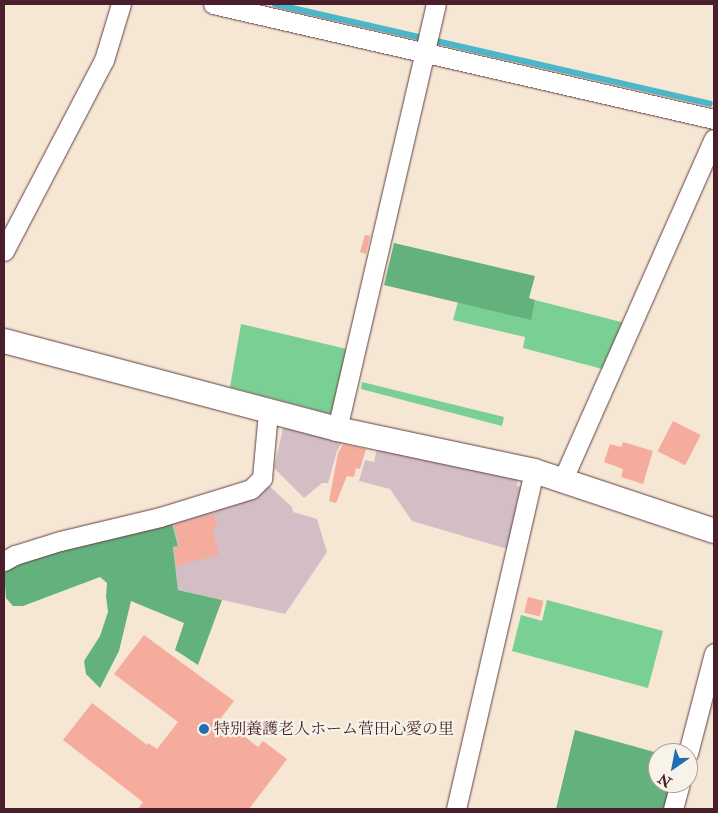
<!DOCTYPE html>
<meta charset="utf-8">
<style>
body{margin:0}
#map{position:relative;width:718px;height:813px;overflow:hidden;background:#f5e7d3;font-family:"IM FELL Double Pica","Noto Serif JP",serif}
div>[style]{position:absolute}
.industrial>*{inset:0;background:#d2bec4}
.green>*{inset:0;background:#7ad094}
.forest>*{inset:0;background:#63b27e}
.stream>*{height:5.5px;margin:-2.75px;padding:0 2.75px;transform-origin:2.75px;border-radius:2.75px;background:#4db7ca}
.building>*{inset:0;background:#f6ac9c;transform-origin:0 0}
.roads{filter:drop-shadow(0 0 1px #643d44) drop-shadow(0 0 1px #643d44)}
.minor>*{height:19px;margin:-9.5px;padding:0 9.5px;transform-origin:9.5px;border-radius:9.5px;background:#fff}
.tertiary>*{height:24px;margin:-12px;padding:0 12px;transform-origin:12px;border-radius:12px;background:#fff}
.dots>*{width:14px;height:14px;translate:-50% -50%;box-sizing:border-box;border:2px solid #f7f3e8;border-radius:50%}
span{translate:-50% -50%;white-space:nowrap;text-align:center;line-height:1.15;-webkit-text-stroke:4.5px #f7f3e8;paint-order:stroke}
.poi-label{font-size:16px;color:#4a1f2b}
.left{translate:0 -50%;text-align:left}
.frame{position:absolute;inset:0;border:5px solid #4a1f2b;pointer-events:none}
.north{position:absolute;left:648px;top:743px;width:50px;height:50px;box-sizing:border-box;background:#f7f3e8;border:1px solid #b29e9c;border-radius:50%;rotate:213deg;font-size:14px;font-weight:700;line-height:20px;text-align:center;color:#4a1f2b}
.north::after{content:'';display:block;margin:auto;width:18px;height:22px;background:#1f6fb2;clip-path:polygon(50% 0,100% 100%,50% 72%,0 100%)}
</style>
<div id="map">
<div class="industrial">
<div style="clip-path:polygon(284px 424px,344px 439px,337px 451px,328px 483px,322px 483px,304px 498px,274px 468px)"></div>
<div style="clip-path:polygon(377px 448px,518px 478px,517px 486px,526px 488px,511px 550px,412px 521px,390px 489px,359px 481px,365px 460px,374px 462px)"></div>
<div style="clip-path:polygon(265px 482px,292px 507px,293px 512px,317px 519px,327px 552px,285px 614px,178px 590px,173px 547px,178px 546px,172px 523px)"></div>
</div>
<div class="green">
<div style="clip-path:polygon(535px 300px,629px 324px,610px 371px,523px 348px,525px 337px,453px 320px,458px 302px,530px 319px)"></div>
<div style="clip-path:polygon(241px 324px,351px 350px,338px 405px,331px 414px,230px 387px)"></div>
<div style="clip-path:polygon(362px 382px,504px 417px,502px 426px,361px 389px)"></div>
<div style="clip-path:polygon(547px 600px,663px 631px,648px 688px,512px 651px,521px 615px,542px 621px)"></div>
</div>
<div class="forest">
<div style="clip-path:polygon(394px 243px,535px 276px,529px 298px,535px 300px,531px 320px,384px 285px)"></div>
<div style="clip-path:polygon(172px 523px,178px 546px,173px 547px,178px 590px,222px 600px,198px 665px,175px 650px,184px 623px,131px 601px,119px 651px,100px 688px,86px 674px,84px 661px,100px 636px,108px 612px,106px 596px,107px 583px,100px 577px,23px 606px,13px 606px,6px 598px,4px 570px,25px 558px)"></div>
<div style="clip-path:polygon(575px 730px,658px 753px,658px 783px,674px 783px,667px 809px,556px 809px)"></div>
</div>
<div class="stream">
<div style="left:275px;top:4px;width:446px;rotate:12.9deg"></div>
</div>
<div class="building">
<div style="clip-path:polygon(365px 235px,370px 236px,366px 254px,360px 252px)"></div>
<div style="left:673px;top:421px;width:31px;height:34px;rotate:27deg"></div>
<div style="clip-path:polygon(623px 442px,653px 451px,643px 484px,621px 477px,623px 469px,604px 462px,610px 444px,621px 447px)"></div>
<div style="clip-path:polygon(343px 444px,366px 449px,360px 469px,356px 468px,354px 477px,347px 476px,336px 503px,329px 501px,338px 453px)"></div>
<div style="clip-path:polygon(213px 514px,217px 527px,212px 529px,219px 555px,176px 566px,174px 548px,180px 546px,174px 525px)"></div>
<div style="left:528px;top:597px;width:16px;height:16px;rotate:14deg"></div>
<div style="clip-path:polygon(144px 635px,234px 701px,221px 718px,258px 747px,263px 741px,287px 759px,249px 809px,138px 809px,143px 802px,63px 740px,92px 703px,147px 745px,148px 743px,157px 749px,178px 722px,114px 674px)"></div>
</div>
<div class="roads">
<div class="minor">
<div style="left:213px;top:4px;width:514px;rotate:12.93deg"></div>
<div style="left:4px;top:251px;width:216px;rotate:-62.4deg"></div>
<div style="left:104px;top:60px;width:59px;rotate:-73.1deg"></div>
<div style="left:337px;top:429px;width:436px;rotate:-76.9deg"></div>
<div style="left:563px;top:479px;width:372px;rotate:-66.1deg"></div>
<div style="left:4px;top:561px;width:13px;rotate:-29deg"></div>
<div style="left:15px;top:555px;width:47px;rotate:-17.3deg"></div>
<div style="left:60px;top:541px;width:103px;rotate:-13.5deg"></div>
<div style="left:160px;top:517px;width:95px;rotate:-17.1deg"></div>
<div style="left:251px;top:489px;width:16px;rotate:-45deg"></div>
<div style="left:262px;top:478px;width:66px;rotate:-84.8deg"></div>
<div style="left:688px;top:753px;width:103px;rotate:-75.4deg"></div>
<div style="left:456px;top:809px;width:347px;rotate:-77deg"></div>
<div style="left:673px;top:809px;width:27px;rotate:-75deg"></div>
</div>
<div class="tertiary">
<div style="left:4px;top:341px;width:344px;rotate:14.8deg"></div>
<div style="left:337px;top:429px;width:201px;rotate:12deg"></div>
<div style="left:534px;top:471px;width:190px;rotate:18.4deg"></div>
</div>
</div>
<div class="dots">
<div style="left:204px;top:729px;background:#1f6fb2"></div>
</div>
<div class="poi-label">
<span class="left" style="left:214px;top:729px">特別養護老人ホーム菅田心愛の里</span>
</div>
<div class="frame"></div>
<div class="north">N</div>
</div>
